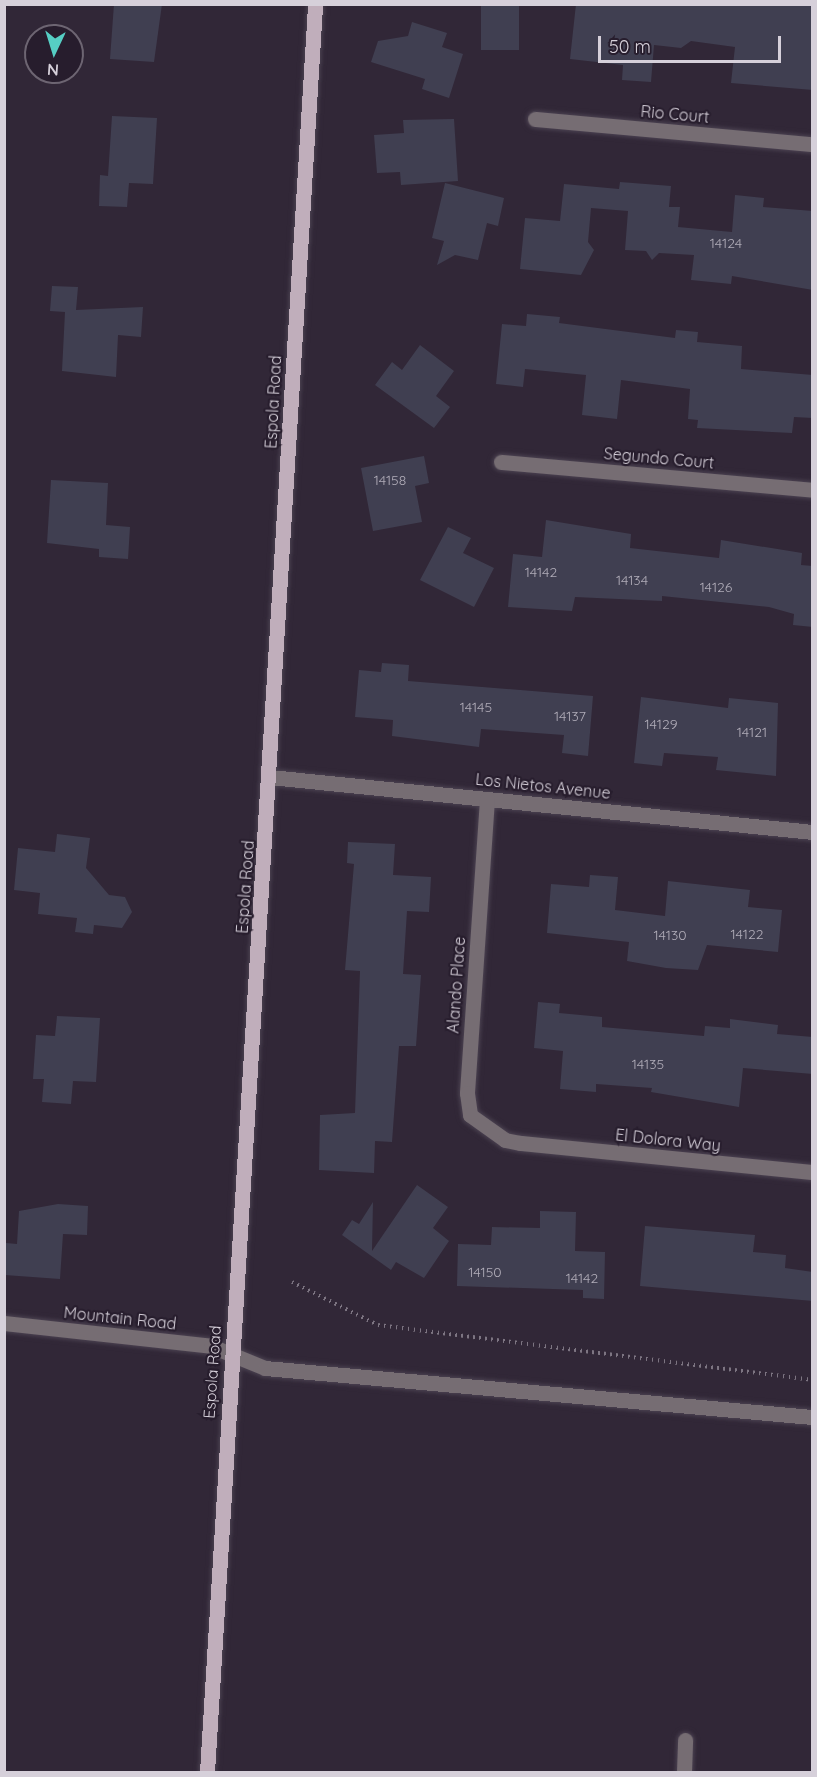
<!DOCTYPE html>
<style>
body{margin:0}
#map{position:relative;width:817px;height:1777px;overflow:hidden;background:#312737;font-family:Quicksand,sans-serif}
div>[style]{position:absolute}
.building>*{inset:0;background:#403f51;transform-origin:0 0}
.path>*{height:4px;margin-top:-2px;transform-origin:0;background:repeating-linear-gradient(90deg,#7d7582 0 1.5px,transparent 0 6px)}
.roads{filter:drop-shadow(0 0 2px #4b4251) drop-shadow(0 0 2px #4b4251)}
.minor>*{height:15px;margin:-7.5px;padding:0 7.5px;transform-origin:7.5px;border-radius:7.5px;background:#766d73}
.major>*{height:15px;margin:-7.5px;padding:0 7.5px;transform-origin:7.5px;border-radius:7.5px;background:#c0aebb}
span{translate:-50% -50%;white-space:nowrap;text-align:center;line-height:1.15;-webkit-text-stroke:4.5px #271d2d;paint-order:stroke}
.number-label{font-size:14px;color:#b0acb8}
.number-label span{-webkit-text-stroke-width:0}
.street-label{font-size:16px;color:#d6d0da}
.frame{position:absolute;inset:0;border:6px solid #d6d0da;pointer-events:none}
.north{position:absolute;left:24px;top:24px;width:60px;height:60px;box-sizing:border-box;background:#271d2d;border:2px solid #6d6572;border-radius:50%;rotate:184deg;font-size:16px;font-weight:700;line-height:24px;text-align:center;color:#d6d0da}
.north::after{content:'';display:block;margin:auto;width:21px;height:27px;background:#56cec4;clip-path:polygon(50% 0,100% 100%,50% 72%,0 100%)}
.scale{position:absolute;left:598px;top:36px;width:183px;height:27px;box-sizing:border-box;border:3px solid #d6d0da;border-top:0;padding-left:8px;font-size:18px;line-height:21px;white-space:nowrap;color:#d6d0da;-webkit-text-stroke:4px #271d2d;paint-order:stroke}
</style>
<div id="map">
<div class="building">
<div style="clip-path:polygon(114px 4px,162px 4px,154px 62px,110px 59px)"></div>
<div style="left:481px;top:4px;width:38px;height:46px"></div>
<div style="clip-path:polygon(576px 4px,813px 4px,813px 90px,731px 83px,735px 47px,691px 41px,681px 48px,654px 45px,651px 82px,622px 80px,623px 65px,570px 59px)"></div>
<div style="clip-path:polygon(412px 22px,447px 33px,442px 47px,463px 54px,449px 98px,422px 89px,425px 79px,371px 62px,378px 41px,408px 36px)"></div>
<div style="clip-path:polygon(112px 116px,157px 118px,153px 184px,129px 183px,127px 207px,99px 206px,100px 175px,108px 176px)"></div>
<div style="clip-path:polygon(454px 119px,458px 181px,401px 185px,400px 172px,377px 173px,374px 135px,404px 133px,403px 120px)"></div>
<div style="clip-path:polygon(620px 182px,671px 186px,669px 207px,680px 207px,678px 227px,732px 232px,735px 195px,764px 198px,763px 207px,813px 211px,813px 290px,732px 276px,731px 284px,691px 280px,694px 255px,659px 253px,652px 260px,646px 251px,625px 250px,628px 211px,591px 208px,588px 242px,594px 250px,581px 275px,520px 269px,525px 218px,560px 221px,564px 184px,619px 189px)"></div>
<div style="clip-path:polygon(445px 183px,504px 198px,498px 226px,487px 223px,478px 260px,455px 255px,437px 265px,444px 241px,432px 238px)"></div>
<div style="clip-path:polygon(52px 286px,78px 287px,76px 310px,143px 307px,141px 337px,118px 335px,116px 377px,62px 371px,65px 312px,50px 311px)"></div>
<div style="clip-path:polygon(527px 314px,560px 317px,559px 323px,675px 338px,676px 330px,698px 332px,697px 342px,742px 346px,741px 369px,813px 375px,813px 418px,794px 417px,792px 433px,697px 428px,698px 420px,688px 419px,690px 389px,621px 380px,617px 419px,582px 415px,586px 375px,525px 369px,523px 387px,496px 384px,502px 324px,526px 326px)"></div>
<div style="clip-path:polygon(420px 345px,454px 371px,436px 396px,450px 407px,434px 428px,375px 385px,392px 362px,402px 370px)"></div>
<div style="clip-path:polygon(424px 456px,429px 483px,415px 486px,422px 522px,373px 531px,361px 468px)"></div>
<div style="clip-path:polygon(51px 480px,108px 483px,106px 525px,130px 527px,128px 559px,99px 557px,99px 549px,47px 543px)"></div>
<div style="clip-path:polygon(546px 520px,631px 534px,630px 548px,719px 558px,721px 540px,802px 553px,801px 565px,813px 566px,813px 627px,793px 625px,794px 614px,769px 607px,662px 596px,662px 601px,575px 597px,572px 611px,508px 607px,513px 554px,542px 557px)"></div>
<div style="clip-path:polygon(448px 527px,471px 538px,463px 553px,494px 568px,474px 607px,420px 580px)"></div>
<div style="clip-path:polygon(382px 663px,409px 665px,408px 681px,593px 696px,588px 756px,562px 753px,564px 735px,481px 729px,479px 747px,392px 736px,393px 720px,355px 717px,359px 670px,381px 672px)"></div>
<div style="clip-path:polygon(641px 697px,728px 708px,729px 698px,778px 703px,776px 776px,716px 770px,718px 757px,664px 753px,662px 766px,634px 763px)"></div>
<div style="clip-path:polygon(57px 834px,90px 838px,86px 868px,109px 895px,125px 897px,132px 912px,122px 928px,94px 925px,93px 934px,75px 932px,77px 918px,38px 914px,40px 893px,14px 890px,18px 848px,55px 852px)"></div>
<div style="clip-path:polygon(348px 842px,395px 844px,393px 875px,431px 877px,429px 912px,407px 911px,403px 974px,421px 975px,416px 1046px,399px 1046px,392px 1142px,375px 1141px,374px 1173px,319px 1170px,320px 1115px,355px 1113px,360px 971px,345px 970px,354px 864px,347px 863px)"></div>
<div style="clip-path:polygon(590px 875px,618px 877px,615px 910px,665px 916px,668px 881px,750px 890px,748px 907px,782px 910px,778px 952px,707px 945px,698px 970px,666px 968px,627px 961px,629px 942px,547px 933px,551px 884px,589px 887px)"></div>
<div style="clip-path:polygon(538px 1002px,560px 1004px,559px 1013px,602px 1017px,602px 1027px,704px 1036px,705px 1026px,730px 1028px,730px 1019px,778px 1025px,777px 1034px,813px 1037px,813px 1074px,743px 1068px,739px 1107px,651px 1092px,652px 1088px,596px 1084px,596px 1092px,560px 1089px,563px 1051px,534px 1048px)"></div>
<div style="clip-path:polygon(57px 1016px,100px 1018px,96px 1082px,73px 1081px,71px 1104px,42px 1102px,44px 1079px,33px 1079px,36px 1035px,55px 1036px)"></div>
<div style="clip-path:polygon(417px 1185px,448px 1207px,433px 1228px,449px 1241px,424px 1278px,396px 1262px,391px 1270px,342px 1235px,352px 1220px,359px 1224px,373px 1202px,372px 1251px)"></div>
<div style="clip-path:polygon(58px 1204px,88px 1206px,87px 1235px,63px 1234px,60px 1279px,5px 1275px,6px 1243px,17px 1244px,19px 1211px)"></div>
<div style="clip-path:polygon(540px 1211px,576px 1212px,575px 1251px,605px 1252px,604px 1299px,583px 1298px,583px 1290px,457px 1286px,458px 1244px,491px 1245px,492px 1227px,540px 1228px)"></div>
<div style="clip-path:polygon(645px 1226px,755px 1235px,753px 1252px,786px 1255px,785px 1268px,813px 1272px,813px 1301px,640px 1286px)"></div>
</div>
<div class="path">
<div style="left:292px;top:1282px;width:96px;rotate:26.6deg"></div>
<div style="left:378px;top:1325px;width:437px;rotate:7.2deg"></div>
</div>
<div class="roads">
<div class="minor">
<div style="left:535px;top:119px;width:278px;rotate:5.2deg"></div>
<div style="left:501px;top:462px;width:312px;rotate:5.1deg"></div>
<div style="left:270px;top:777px;width:545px;rotate:5.79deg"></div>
<div style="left:487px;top:799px;width:295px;rotate:93.9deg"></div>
<div style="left:467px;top:1093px;width:22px;rotate:82deg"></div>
<div style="left:470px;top:1115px;width:43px;rotate:35.5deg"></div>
<div style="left:505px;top:1140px;width:16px;rotate:11deg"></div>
<div style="left:521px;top:1143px;width:292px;rotate:5.7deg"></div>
<div style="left:4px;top:1323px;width:208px;rotate:6.3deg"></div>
<div style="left:211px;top:1346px;width:58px;rotate:22.2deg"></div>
<div style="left:265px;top:1368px;width:549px;rotate:5.12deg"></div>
<div style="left:684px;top:1772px;width:32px;rotate:-88deg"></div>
</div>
<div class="major">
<div style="left:207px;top:1772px;width:1771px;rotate:-86.5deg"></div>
</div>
</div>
<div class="number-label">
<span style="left:726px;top:243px">14124</span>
<span style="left:390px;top:480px">14158</span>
<span style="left:541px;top:572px">14142</span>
<span style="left:632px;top:580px">14134</span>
<span style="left:716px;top:587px">14126</span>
<span style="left:476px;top:707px">14145</span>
<span style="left:570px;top:716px">14137</span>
<span style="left:661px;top:724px">14129</span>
<span style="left:752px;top:732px">14121</span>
<span style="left:747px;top:934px">14122</span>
<span style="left:670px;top:935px">14130</span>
<span style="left:648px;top:1064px">14135</span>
<span style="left:485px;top:1272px">14150</span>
<span style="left:582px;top:1278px">14142</span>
</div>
<div class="street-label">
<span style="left:675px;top:114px;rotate:5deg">Rio Court</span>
<span style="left:273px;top:402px;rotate:-87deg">Espola Road</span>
<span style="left:659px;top:458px;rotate:5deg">Segundo Court</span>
<span style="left:543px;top:786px;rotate:6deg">Los Nietos Avenue</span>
<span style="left:245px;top:887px;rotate:-86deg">Espola Road</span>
<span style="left:456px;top:985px;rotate:-86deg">Alando Place</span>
<span style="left:668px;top:1140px;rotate:6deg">El Dolora Way</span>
<span style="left:120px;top:1318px;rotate:6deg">Mountain Road</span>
<span style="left:212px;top:1372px;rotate:-86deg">Espola Road</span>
</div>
<div class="frame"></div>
<div class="north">N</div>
<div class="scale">50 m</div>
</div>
